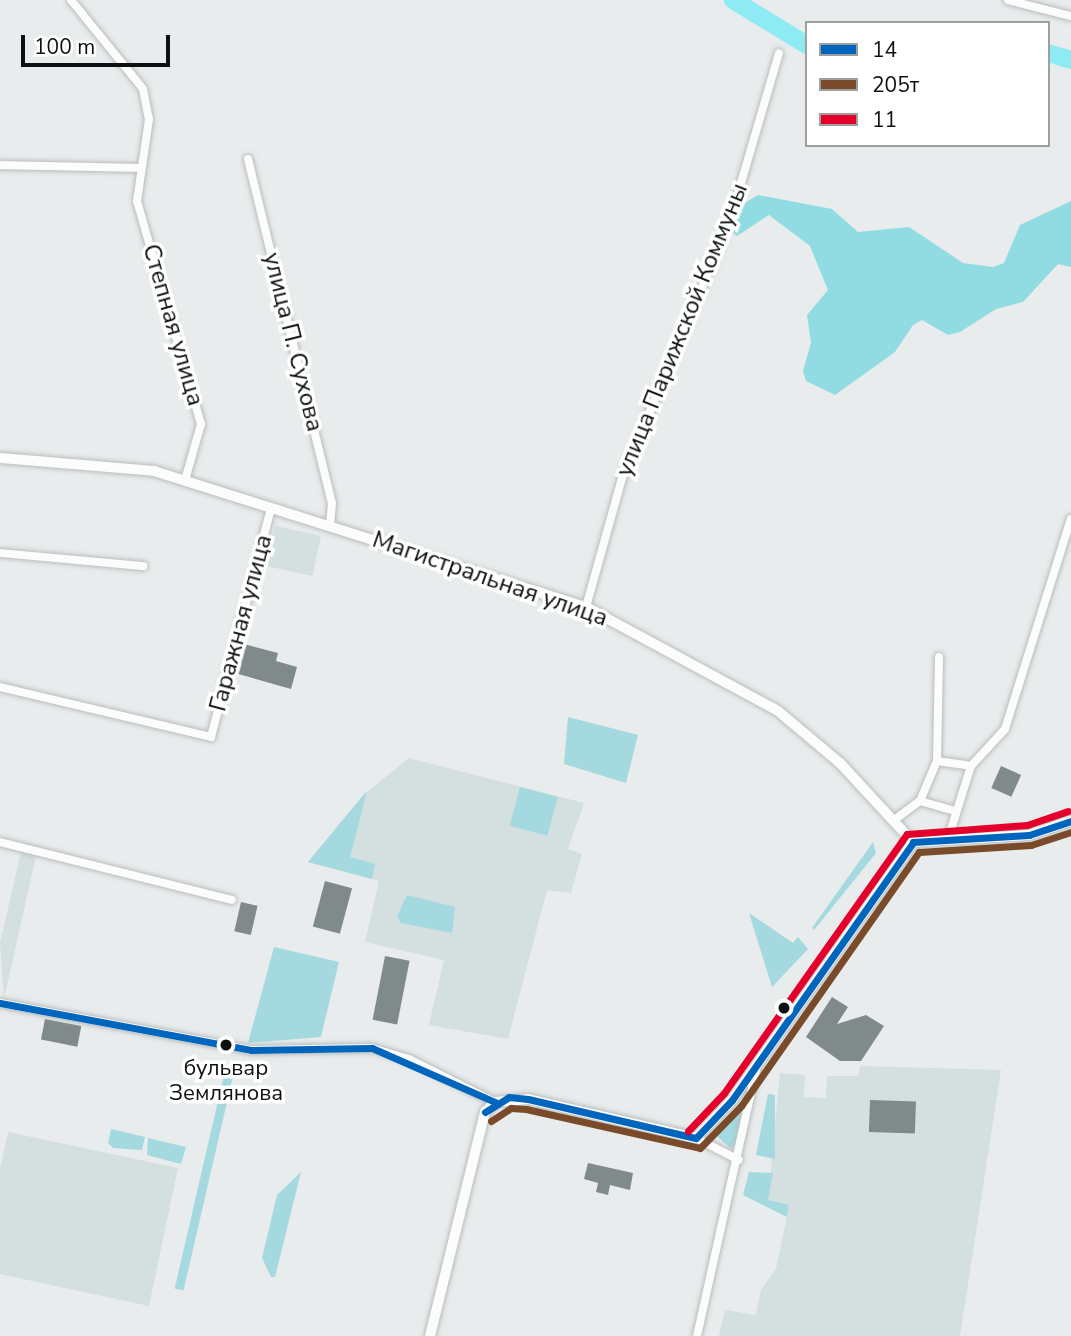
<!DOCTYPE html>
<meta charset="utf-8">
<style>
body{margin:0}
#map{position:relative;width:1071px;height:1336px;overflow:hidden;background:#e8ecec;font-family:"Nunito Sans",sans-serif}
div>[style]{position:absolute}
.built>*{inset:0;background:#d4dfe0;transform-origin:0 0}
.green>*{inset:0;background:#a3d9df;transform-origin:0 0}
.forest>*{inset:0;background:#91dce3}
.river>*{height:18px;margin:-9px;padding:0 9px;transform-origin:9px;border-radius:9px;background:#8eeaf3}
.building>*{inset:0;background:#808a8a;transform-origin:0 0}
.roads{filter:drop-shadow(0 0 2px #babdbd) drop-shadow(0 0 2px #babdbd)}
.minor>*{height:8px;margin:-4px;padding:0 4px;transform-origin:4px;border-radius:4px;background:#fcfcfc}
.tertiary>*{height:10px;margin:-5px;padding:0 5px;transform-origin:5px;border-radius:5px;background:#fcfcfc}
.bus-1>*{height:7px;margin:-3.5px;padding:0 3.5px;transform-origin:3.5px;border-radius:3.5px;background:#0065bd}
.bus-2>*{height:7px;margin:-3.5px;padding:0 3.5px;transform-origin:3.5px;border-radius:3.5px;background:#7a4b2a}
.bus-3>*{height:7px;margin:-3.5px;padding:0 3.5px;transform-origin:3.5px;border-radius:3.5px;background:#e4002b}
.dots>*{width:19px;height:19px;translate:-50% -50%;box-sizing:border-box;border:4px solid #fff;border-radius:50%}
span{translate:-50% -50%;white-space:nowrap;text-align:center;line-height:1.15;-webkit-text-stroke:7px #fff;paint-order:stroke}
.bus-label{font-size:22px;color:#0d0f10}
.street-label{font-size:24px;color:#0d0f10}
.legend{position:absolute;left:805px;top:21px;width:245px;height:126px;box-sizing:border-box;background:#fff;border:2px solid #9e9f9f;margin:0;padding:9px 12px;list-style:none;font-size:21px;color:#0d0f10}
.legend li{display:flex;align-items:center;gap:14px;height:35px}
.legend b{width:35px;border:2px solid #9e9f9f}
.scale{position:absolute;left:21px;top:35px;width:149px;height:32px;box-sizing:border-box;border:4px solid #0d0f10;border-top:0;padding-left:9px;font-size:21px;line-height:24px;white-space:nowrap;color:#0d0f10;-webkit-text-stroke:5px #fff;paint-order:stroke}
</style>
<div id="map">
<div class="built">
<div style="left:275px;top:526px;width:47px;height:41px;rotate:12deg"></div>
<div style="clip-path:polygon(409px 758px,584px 803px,568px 849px,582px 854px,571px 893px,547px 890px,508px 1039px,429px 1025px,444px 960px,365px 942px,379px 881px,308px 862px,362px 796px)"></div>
<div style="clip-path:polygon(21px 852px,36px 856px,4px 999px,0 943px)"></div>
<div style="clip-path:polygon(860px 1066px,1001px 1070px,960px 1336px,719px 1336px,725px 1310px,756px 1315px,761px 1290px,776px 1269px,789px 1206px,768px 1200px,780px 1073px,805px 1075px,804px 1097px,826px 1098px,827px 1076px,858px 1076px)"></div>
<div style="clip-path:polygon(8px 1132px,178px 1168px,149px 1306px,0 1274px,0 1169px)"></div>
</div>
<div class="green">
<div style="clip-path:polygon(568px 717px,638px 735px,626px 783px,564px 764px)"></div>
<div style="left:520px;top:787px;width:39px;height:40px;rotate:15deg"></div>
<div style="clip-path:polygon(367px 791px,350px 857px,375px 864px,372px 879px,308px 862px)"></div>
<div style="clip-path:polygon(873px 842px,876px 853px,814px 930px,812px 928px)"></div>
<div style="clip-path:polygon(407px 895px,455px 907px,452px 933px,401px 923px,397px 916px)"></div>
<div style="clip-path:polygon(749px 913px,793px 943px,798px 937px,808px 949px,772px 987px)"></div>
<div style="clip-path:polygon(274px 947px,339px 962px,321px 1037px,248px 1043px)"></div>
<div style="left:224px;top:1075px;width:9px;height:219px;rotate:13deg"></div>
<div style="clip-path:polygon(768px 1094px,775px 1095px,775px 1159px,756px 1155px)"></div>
<div style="clip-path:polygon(745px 1101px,736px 1146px,730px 1148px,717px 1136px)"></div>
<div style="clip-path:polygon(111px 1129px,145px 1137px,142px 1150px,113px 1148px,108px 1143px)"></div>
<div style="clip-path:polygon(148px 1138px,186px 1147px,181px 1164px,147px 1155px)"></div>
<div style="clip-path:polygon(301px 1172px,275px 1277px,271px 1277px,262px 1258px,277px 1195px)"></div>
<div style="clip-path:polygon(749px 1172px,773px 1173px,768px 1200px,789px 1205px,787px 1217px,743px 1195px)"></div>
</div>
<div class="forest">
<div style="clip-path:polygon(758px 195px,832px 209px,858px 232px,909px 227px,963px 263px,993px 267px,1004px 263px,1020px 225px,1071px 201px,1071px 267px,1058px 264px,1023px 302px,996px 309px,960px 332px,948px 335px,922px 320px,913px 325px,895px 352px,835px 395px,806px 381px,803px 371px,811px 343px,807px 315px,828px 290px,810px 246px,769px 215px,737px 236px,730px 231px,743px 204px)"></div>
</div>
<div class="river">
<div style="left:733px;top:0;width:87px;rotate:31.3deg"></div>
<div style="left:1048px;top:53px;width:24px;rotate:17deg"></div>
</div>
<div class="building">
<div style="clip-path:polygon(244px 644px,278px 653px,276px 661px,297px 667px,291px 689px,235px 673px)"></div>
<div style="left:1001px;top:766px;width:22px;height:24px;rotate:24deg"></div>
<div style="left:325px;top:881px;width:28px;height:47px;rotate:15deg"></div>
<div style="left:241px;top:902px;width:17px;height:30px;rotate:13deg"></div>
<div style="left:385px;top:956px;width:25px;height:65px;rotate:11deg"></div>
<div style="clip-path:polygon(832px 997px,848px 1007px,837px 1024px,866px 1015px,884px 1026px,861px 1061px,840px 1061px,806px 1037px)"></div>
<div style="left:45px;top:1019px;width:37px;height:21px;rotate:11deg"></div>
<div style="left:870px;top:1100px;width:46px;height:32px;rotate:2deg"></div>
<div style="clip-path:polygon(588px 1163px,633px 1173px,630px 1190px,610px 1185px,608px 1195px,596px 1192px,598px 1183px,584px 1179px)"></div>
</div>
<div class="roads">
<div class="minor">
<div style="left:71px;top:0;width:114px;rotate:51deg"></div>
<div style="left:143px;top:89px;width:31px;rotate:79deg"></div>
<div style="left:149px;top:119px;width:83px;rotate:98.3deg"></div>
<div style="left:137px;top:201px;width:232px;rotate:74deg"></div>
<div style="left:201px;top:424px;width:58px;rotate:105.9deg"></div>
<div style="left:1008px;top:0;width:65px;rotate:14.3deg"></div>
<div style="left:248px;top:159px;width:354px;rotate:76.3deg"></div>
<div style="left:332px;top:503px;width:22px;rotate:95deg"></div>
<div style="left:0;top:165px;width:139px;rotate:1.2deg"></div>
<div style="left:0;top:553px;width:144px;rotate:5.2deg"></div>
<div style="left:586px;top:607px;width:134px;rotate:-74.4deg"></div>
<div style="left:622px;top:478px;width:276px;rotate:-67.2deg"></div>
<div style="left:729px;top:224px;width:178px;rotate:-73.7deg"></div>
<div style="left:0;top:687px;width:217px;rotate:13.3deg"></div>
<div style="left:211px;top:737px;width:237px;rotate:-75.3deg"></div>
<div style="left:937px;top:761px;width:34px;rotate:8deg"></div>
<div style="left:971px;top:766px;width:50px;rotate:-47.4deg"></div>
<div style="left:1005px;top:729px;width:220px;rotate:-72.6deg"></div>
<div style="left:920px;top:801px;width:35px;rotate:16deg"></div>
<div style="left:893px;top:821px;width:34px;rotate:-37deg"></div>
<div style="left:920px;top:801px;width:43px;rotate:-67deg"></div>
<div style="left:937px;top:761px;width:104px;rotate:-88.9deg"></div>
<div style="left:949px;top:836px;width:73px;rotate:-72.6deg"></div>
<div style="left:0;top:842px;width:239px;rotate:14deg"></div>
<div style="left:0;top:1003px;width:255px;rotate:10.6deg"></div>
<div style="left:251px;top:1050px;width:121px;rotate:-0.9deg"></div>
<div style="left:372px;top:1048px;width:39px;rotate:17deg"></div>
<div style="left:409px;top:1059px;width:96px;rotate:26.6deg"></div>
<div style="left:696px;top:1138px;width:48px;rotate:27.1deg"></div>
<div style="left:697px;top:1336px;width:278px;rotate:-77.5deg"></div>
</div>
<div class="tertiary">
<div style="left:0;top:458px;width:155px;rotate:4.8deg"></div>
<div style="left:154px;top:471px;width:453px;rotate:17.5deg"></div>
<div style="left:586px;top:607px;width:218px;rotate:28.4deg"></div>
<div style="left:778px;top:711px;width:81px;rotate:40deg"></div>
<div style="left:840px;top:763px;width:108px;rotate:47.3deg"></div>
<div style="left:430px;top:1336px;width:231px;rotate:-76.2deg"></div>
<div style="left:485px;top:1112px;width:14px;rotate:-45deg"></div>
<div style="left:495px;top:1102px;width:33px;rotate:-5deg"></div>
<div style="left:528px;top:1099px;width:172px;rotate:13.1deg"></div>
<div style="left:696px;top:1138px;width:52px;rotate:-46.5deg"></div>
<div style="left:732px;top:1100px;width:315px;rotate:-54.9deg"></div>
<div style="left:913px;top:842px;width:116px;rotate:-3.5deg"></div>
<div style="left:1029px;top:835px;width:44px;rotate:-18.4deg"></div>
</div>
</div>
<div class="bus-1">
<div style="left:0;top:1003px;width:255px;rotate:10.6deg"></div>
<div style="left:251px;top:1050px;width:121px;rotate:-0.9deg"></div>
<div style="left:372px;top:1048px;width:134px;rotate:23.7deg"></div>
<div style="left:485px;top:1112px;width:28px;rotate:-32deg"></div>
<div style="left:509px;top:1097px;width:19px;rotate:6deg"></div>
<div style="left:528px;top:1099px;width:172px;rotate:13.1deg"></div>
<div style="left:696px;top:1138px;width:52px;rotate:-46.5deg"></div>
<div style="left:732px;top:1100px;width:315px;rotate:-54.9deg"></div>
<div style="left:913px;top:842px;width:116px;rotate:-3.5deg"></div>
<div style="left:1029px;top:835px;width:44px;rotate:-18.4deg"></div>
</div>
<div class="bus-2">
<div style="left:491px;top:1121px;width:24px;rotate:-33deg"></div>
<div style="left:511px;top:1108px;width:15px;rotate:4deg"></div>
<div style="left:526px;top:1109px;width:178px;rotate:12.6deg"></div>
<div style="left:700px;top:1148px;width:59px;rotate:-45.7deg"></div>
<div style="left:741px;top:1106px;width:310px;rotate:-55deg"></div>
<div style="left:919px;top:852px;width:112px;rotate:-3.6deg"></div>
<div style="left:1031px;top:845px;width:42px;rotate:-18deg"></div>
</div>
<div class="bus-3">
<div style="left:688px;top:1131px;width:52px;rotate:-46.5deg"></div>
<div style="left:724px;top:1093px;width:317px;rotate:-54.8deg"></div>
<div style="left:907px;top:834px;width:120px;rotate:-4.3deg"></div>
<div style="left:1027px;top:825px;width:43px;rotate:-18.9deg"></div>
</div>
<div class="dots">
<div style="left:784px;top:1008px;background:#0d0f10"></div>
<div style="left:226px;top:1045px;background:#0d0f10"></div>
</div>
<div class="bus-label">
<span style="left:226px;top:1081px">бульвар<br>Землянова</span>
</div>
<div class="street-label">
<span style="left:173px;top:325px;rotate:74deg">Степная улица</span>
<span style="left:682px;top:330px;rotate:-68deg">улица Парижской Коммуны</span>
<span style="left:293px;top:342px;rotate:76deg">улица П. Сухова</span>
<span style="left:490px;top:579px;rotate:19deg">Магистральная улица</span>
<span style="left:241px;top:623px;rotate:-75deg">Гаражная улица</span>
</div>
<ul class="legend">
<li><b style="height:9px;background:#0065bd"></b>14</li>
<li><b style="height:9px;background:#7a4b2a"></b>205т</li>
<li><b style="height:9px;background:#e4002b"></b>11</li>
</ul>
<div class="scale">100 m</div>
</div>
